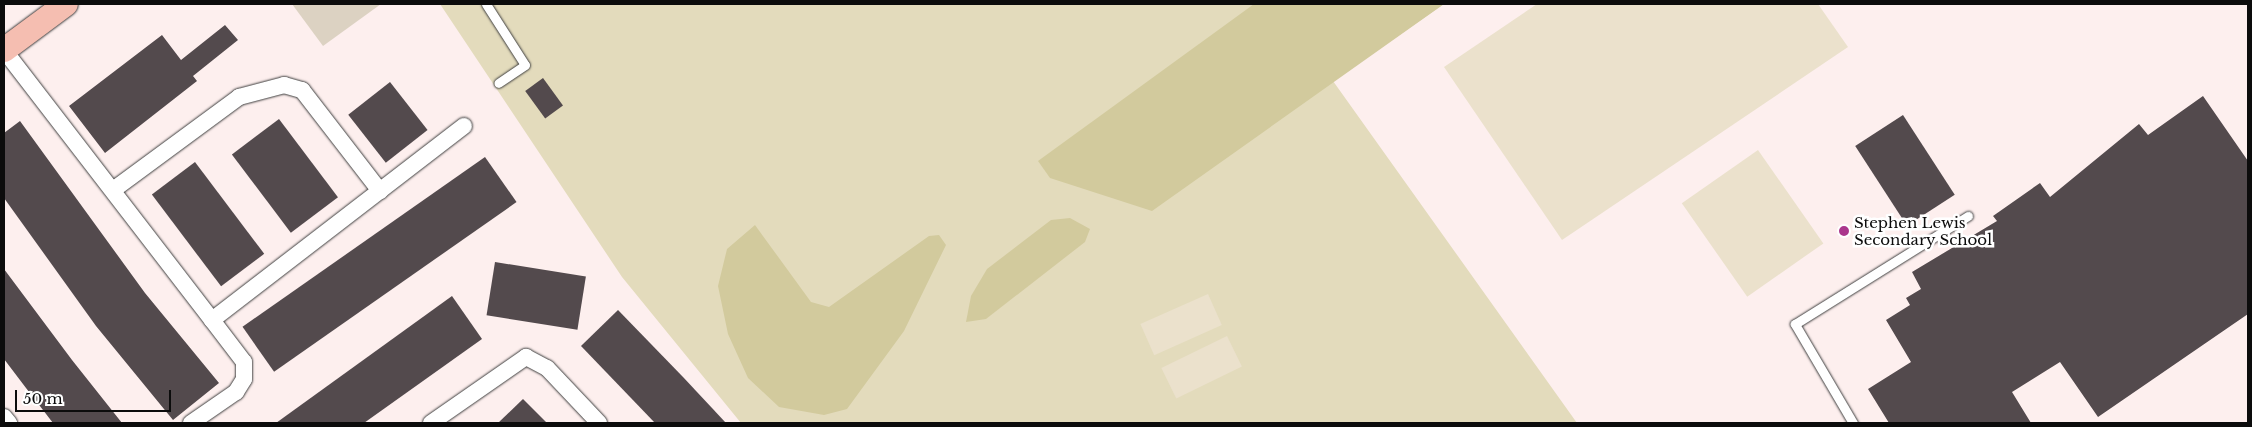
<!DOCTYPE html>
<style>
body{margin:0}
#map{position:relative;width:2252px;height:427px;overflow:hidden;background:#fdefee;font-family:"Libre Baskerville",serif}
div>[style]{position:absolute}
.green>*{inset:0;background:#e3dbbc}
.forest>*{inset:0;background:#d2ca9d}
.cemetery>*{inset:0;background:#dcd2c2}
.pitch>*{inset:0;background:#ebe1cc;transform-origin:0 0}
.building>*{inset:0;background:#534a4d;transform-origin:0 0}
.roads{filter:drop-shadow(0 0 1px #3f3f3f) drop-shadow(0 0 1px #3f3f3f)}
.service>*{height:9px;margin:-4.5px;padding:0 4.5px;transform-origin:4.5px;border-radius:4.5px;background:#fff}
.minor>*{height:16px;margin:-8px;padding:0 8px;transform-origin:8px;border-radius:8px;background:#fff}
.secondary>*{height:24px;margin:-12px;padding:0 12px;transform-origin:12px;border-radius:12px;background:#f5beb1}
.dots>*{width:14px;height:14px;translate:-50% -50%;box-sizing:border-box;border:2px solid #fff;border-radius:50%}
span{translate:-50% -50%;white-space:nowrap;text-align:center;line-height:1.15;-webkit-text-stroke:5px #fff;paint-order:stroke}
.poi-label{font-size:15px;color:#0c0c0c}
.left{translate:0 -50%;text-align:left}
.frame{position:absolute;inset:0;border:5px solid #0c0c0c;pointer-events:none}
.scale{position:absolute;left:15px;top:390px;width:156px;height:22px;box-sizing:border-box;border:2px solid #0c0c0c;border-top:0;padding-left:6px;font-size:15px;line-height:18px;white-space:nowrap;color:#0c0c0c;-webkit-text-stroke:4px #fff;paint-order:stroke}
</style>
<div id="map">
<div class="green">
<div style="clip-path:polygon(440px 4px,1444px 4px,1333px 81px,1577px 423px,741px 423px,622px 277px)"></div>
</div>
<div class="forest">
<div style="clip-path:polygon(1254px 4px,1444px 4px,1152px 211px,1050px 178px,1038px 161px)"></div>
<div style="clip-path:polygon(1070px 218px,1090px 229px,1085px 242px,986px 319px,966px 322px,971px 296px,987px 269px,1051px 220px)"></div>
<div style="clip-path:polygon(755px 225px,811px 302px,829px 307px,929px 236px,939px 235px,946px 245px,904px 331px,847px 409px,824px 415px,779px 407px,748px 378px,728px 334px,718px 286px,727px 249px)"></div>
</div>
<div class="cemetery">
<div style="clip-path:polygon(292px 4px,381px 4px,323px 46px)"></div>
</div>
<div class="pitch">
<div style="clip-path:polygon(1537px 4px,1818px 4px,1848px 47px,1562px 240px,1444px 67px)"></div>
<div style="left:1758px;top:150px;width:114px;height:93px;rotate:55deg"></div>
<div style="left:1208px;top:294px;width:34px;height:74px;rotate:66deg"></div>
<div style="left:1227px;top:336px;width:34px;height:73px;rotate:64deg"></div>
</div>
<div class="building">
<div style="clip-path:polygon(225px 25px,238px 40px,193px 76px,197px 81px,105px 153px,69px 106px,162px 35px,181px 60px)"></div>
<div style="left:543px;top:78px;width:34px;height:22px;rotate:54deg"></div>
<div style="left:390px;top:82px;width:61px;height:53px;rotate:52deg"></div>
<div style="clip-path:polygon(2203px 96px,2248px 161px,2248px 314px,2098px 417px,2060px 362px,2012px 392px,2031px 423px,1889px 423px,1868px 389px,1911px 362px,1886px 320px,1910px 305px,1906px 298px,1921px 289px,1912px 272px,1997px 221px,1993px 216px,2040px 183px,2050px 197px,2139px 124px,2148px 135px)"></div>
<div style="left:1903px;top:115px;width:95px;height:57px;rotate:57deg"></div>
<div style="left:279px;top:119px;width:98px;height:59px;rotate:53deg"></div>
<div style="clip-path:polygon(20px 121px,145px 293px,219px 383px,173px 420px,96px 326px,4px 198px,4px 133px)"></div>
<div style="left:485px;top:157px;width:55px;height:296px;rotate:55deg"></div>
<div style="left:195px;top:162px;width:115px;height:54px;rotate:53deg"></div>
<div style="left:495px;top:262px;width:92px;height:54px;rotate:9deg"></div>
<div style="clip-path:polygon(4px 269px,72px 360px,122px 423px,53px 423px,26px 388px,4px 359px)"></div>
<div style="clip-path:polygon(452px 296px,482px 339px,364px 423px,276px 423px)"></div>
<div style="clip-path:polygon(618px 310px,683px 377px,726px 423px,655px 423px,581px 346px)"></div>
<div style="clip-path:polygon(523px 399px,547px 423px,498px 423px)"></div>
</div>
<div class="roads">
<div class="service">
<div style="left:486px;top:4px;width:72px;rotate:57.4deg"></div>
<div style="left:525px;top:65px;width:32px;rotate:146deg"></div>
<div style="left:1853px;top:423px;width:115px;rotate:-120.4deg"></div>
<div style="left:1795px;top:324px;width:204px;rotate:-32deg"></div>
</div>
<div class="minor">
<div style="left:4px;top:50px;width:341px;rotate:52.4deg"></div>
<div style="left:212px;top:320px;width:318px;rotate:-37.6deg"></div>
<div style="left:113px;top:190px;width:157px;rotate:-36.4deg"></div>
<div style="left:239px;top:97px;width:47px;rotate:-14.9deg"></div>
<div style="left:284px;top:85px;width:19px;rotate:16deg"></div>
<div style="left:302px;top:90px;width:128px;rotate:52.3deg"></div>
<div style="left:4px;top:417px;width:8px;rotate:50deg"></div>
<div style="left:191px;top:423px;width:55px;rotate:-34.6deg"></div>
<div style="left:236px;top:392px;width:15px;rotate:-58deg"></div>
<div style="left:244px;top:379px;width:17px;rotate:-90deg"></div>
<div style="left:244px;top:362px;width:53px;rotate:-127.3deg"></div>
<div style="left:431px;top:423px;width:116px;rotate:-34.8deg"></div>
<div style="left:526px;top:357px;width:24px;rotate:28deg"></div>
<div style="left:547px;top:368px;width:76px;rotate:46.6deg"></div>
</div>
<div class="secondary">
<div style="left:4px;top:50px;width:77px;rotate:-36.6deg"></div>
</div>
</div>
<div class="dots">
<div style="left:1844px;top:231px;background:#aa368c"></div>
</div>
<div class="poi-label">
<span class="left" style="left:1854px;top:231px">Stephen Lewis<br>Secondary School</span>
</div>
<div class="frame"></div>
<div class="scale">50 m</div>
</div>
